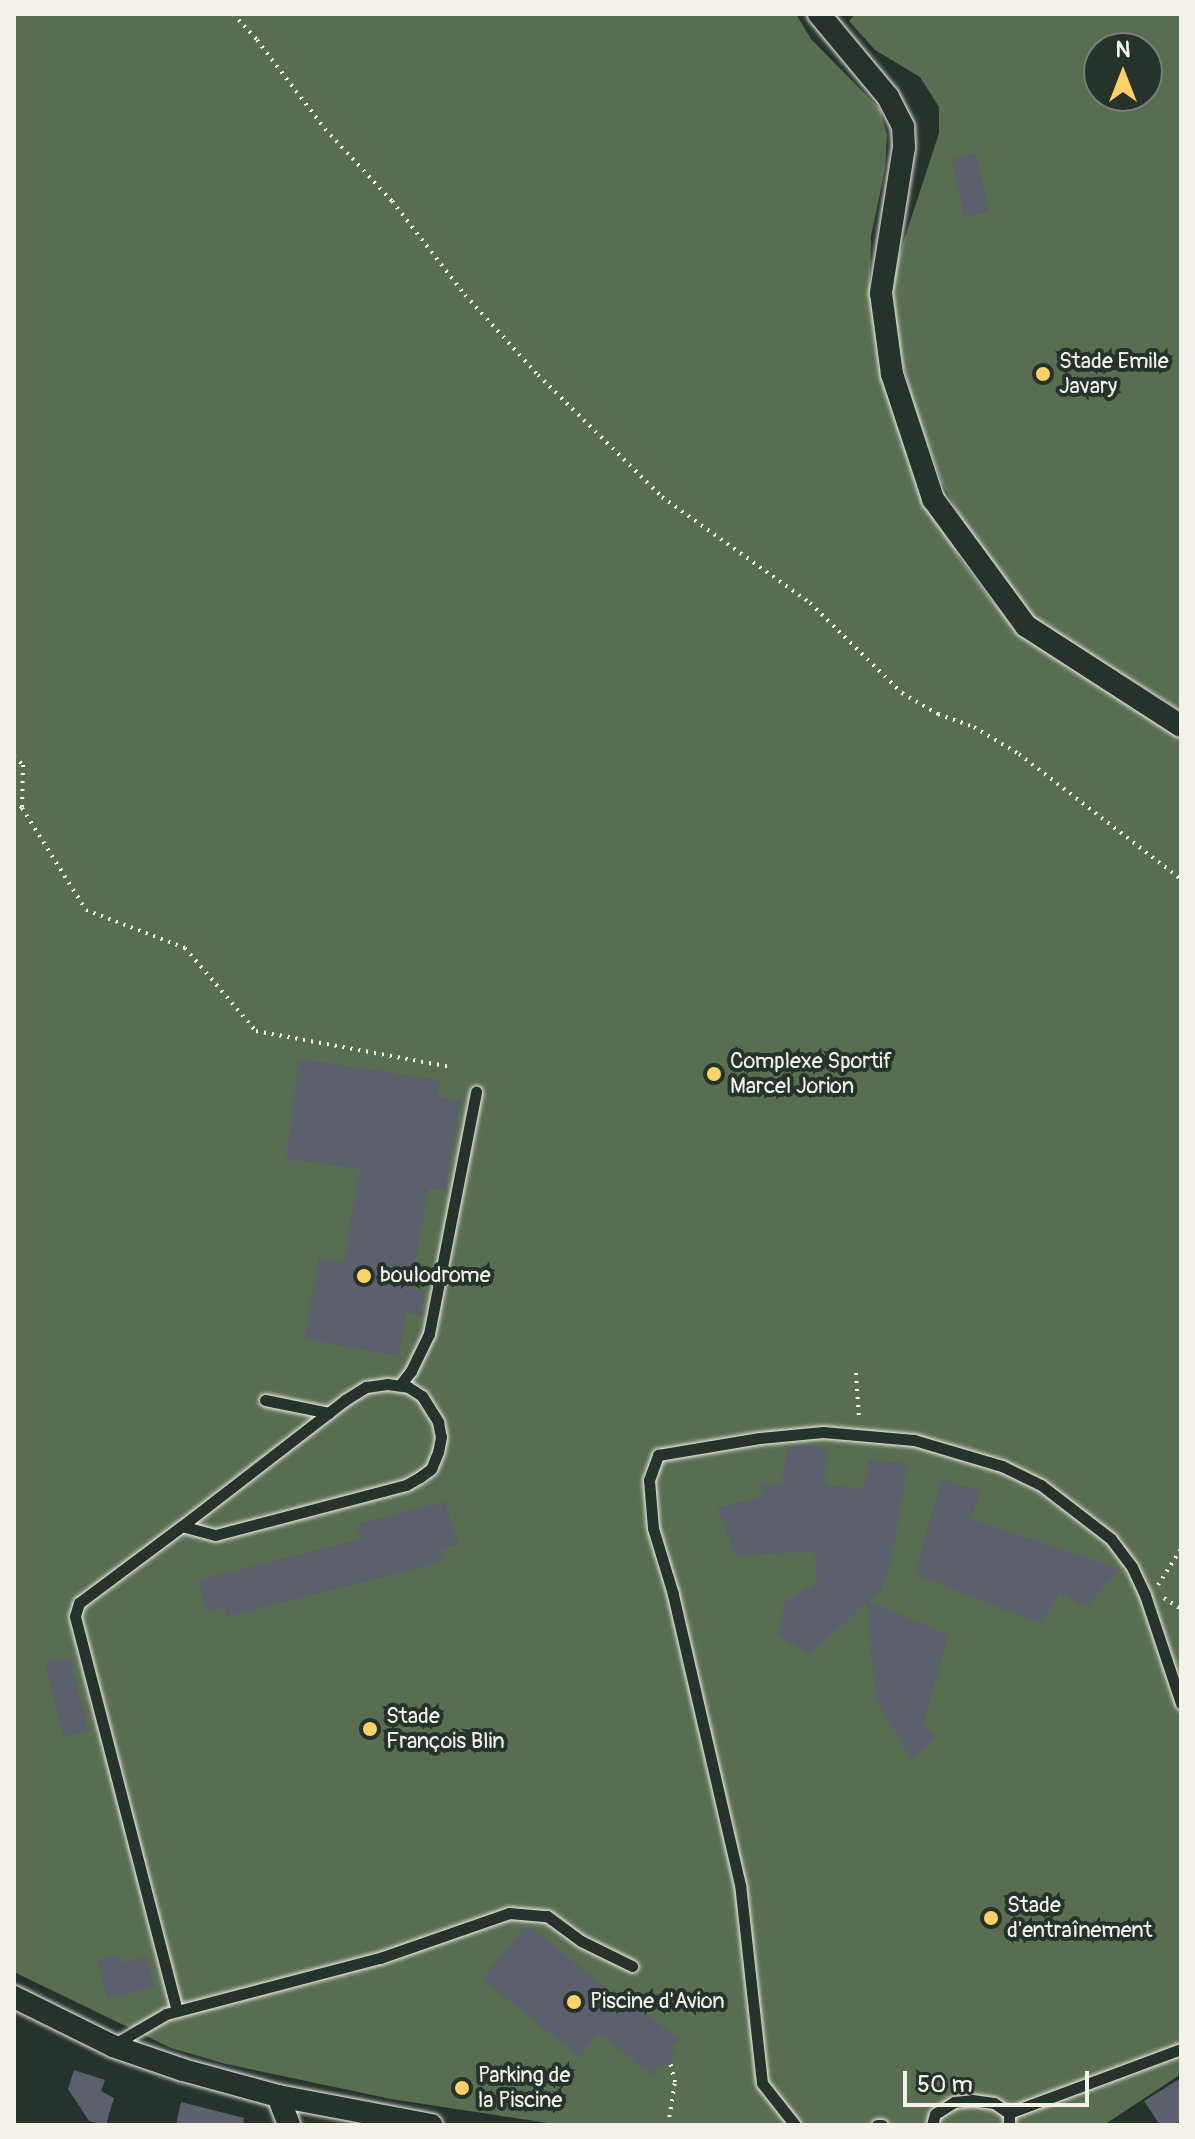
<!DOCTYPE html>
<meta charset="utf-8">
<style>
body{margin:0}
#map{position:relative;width:1195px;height:2139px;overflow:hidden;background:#26332d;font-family:Pangolin,sans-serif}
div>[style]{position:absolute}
.green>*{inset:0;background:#596d50}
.building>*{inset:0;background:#5c606d;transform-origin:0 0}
.path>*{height:4px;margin-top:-2px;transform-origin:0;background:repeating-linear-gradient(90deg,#f4f1e8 0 2px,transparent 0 8px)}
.roads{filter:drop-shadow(0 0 2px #f4f1e8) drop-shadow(0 0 2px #f4f1e8)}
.lane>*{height:11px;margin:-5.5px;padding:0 5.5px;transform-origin:5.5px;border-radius:5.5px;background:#26332d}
.street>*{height:22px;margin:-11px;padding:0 11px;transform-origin:11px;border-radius:11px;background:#26332d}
.dots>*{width:22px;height:22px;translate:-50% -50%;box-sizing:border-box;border:4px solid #26332d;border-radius:50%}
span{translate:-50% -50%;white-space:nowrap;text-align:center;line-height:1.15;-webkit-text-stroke:8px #26332d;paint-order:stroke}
.poi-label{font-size:22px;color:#f4f1e8}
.left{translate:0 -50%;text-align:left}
.frame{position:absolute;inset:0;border:16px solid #f4f1e8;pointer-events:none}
.north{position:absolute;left:1083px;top:32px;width:80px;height:80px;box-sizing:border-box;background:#26332d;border:2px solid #787f78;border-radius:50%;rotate:0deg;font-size:22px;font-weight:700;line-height:32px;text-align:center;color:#f4f1e8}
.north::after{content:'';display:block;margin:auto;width:28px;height:36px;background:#ffd166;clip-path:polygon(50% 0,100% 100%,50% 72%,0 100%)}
.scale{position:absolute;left:903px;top:2071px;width:186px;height:36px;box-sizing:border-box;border:4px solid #f4f1e8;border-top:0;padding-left:10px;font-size:24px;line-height:28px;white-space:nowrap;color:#f4f1e8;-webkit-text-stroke:6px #26332d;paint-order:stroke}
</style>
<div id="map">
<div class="green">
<div style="clip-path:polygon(14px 14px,796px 14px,811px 39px,880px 109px,887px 135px,885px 169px,871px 236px,870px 286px,878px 340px,924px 486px,960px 559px,990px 599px,1037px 644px,1181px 735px,1181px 2074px,1104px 2125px,561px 2125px,391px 2099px,226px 2064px,171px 2048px,14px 1972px)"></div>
<div style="clip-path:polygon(evenodd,855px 14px,1181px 14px,1181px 711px,1030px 616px,966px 527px,942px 483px,914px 406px,897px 342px,892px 277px,939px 133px,939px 107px,920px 77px,875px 50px,849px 21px,855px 14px,1099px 48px,1147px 48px,1147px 96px,1099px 96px,1099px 48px)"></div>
</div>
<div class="building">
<div style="left:976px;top:153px;width:60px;height:25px;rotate:78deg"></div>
<div style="clip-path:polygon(299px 1059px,441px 1080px,438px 1097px,461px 1101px,445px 1191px,429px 1188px,410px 1289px,425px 1291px,421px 1315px,406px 1313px,398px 1356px,304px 1339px,319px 1258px,343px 1263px,360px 1169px,286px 1159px)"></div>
<div style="clip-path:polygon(788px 1445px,827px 1447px,825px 1485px,864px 1489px,869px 1459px,908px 1464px,891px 1564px,881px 1590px,869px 1601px,948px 1635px,924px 1723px,936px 1738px,912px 1761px,876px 1700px,866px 1603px,810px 1654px,779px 1636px,784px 1602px,817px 1583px,814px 1551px,735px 1556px,718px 1508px,762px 1496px,761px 1484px,781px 1484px)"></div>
<div style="clip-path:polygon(942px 1479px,980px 1491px,971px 1519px,1120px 1569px,1086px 1607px,1060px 1592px,1042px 1624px,914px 1574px)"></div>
<div style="clip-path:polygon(444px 1501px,459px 1544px,442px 1549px,445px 1561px,227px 1617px,224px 1607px,206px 1612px,198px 1580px,361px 1539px,357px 1524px)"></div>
<div style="left:70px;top:1657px;width:76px;height:26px;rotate:76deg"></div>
<div style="clip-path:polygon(527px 1924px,634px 2011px,637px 2006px,679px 2040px,671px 2050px,676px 2054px,664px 2069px,659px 2065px,651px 2075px,598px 2033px,579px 2057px,482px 1979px)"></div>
<div style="clip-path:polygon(120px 1954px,122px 1963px,146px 1956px,155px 1987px,107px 1999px,97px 1960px)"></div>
<div style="clip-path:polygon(74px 2070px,105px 2080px,101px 2091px,114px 2098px,106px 2125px,89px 2121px,68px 2089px)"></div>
<div style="clip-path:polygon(1181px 2078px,1181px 2125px,1160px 2125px,1144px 2101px)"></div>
<div style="clip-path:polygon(181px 2102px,244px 2118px,243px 2125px,176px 2125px)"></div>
</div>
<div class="path">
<div style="left:233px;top:14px;width:35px;rotate:47deg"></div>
<div style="left:257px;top:40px;width:112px;rotate:52.6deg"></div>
<div style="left:325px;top:129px;width:98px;rotate:47.1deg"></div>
<div style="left:392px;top:201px;width:119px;rotate:52.2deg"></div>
<div style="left:465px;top:295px;width:108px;rotate:47.6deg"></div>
<div style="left:538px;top:375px;width:174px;rotate:44.5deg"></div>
<div style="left:662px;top:497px;width:182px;rotate:35.6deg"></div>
<div style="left:810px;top:603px;width:129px;rotate:44.4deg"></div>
<div style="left:902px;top:693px;width:42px;rotate:30.3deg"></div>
<div style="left:938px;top:714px;width:38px;rotate:20deg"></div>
<div style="left:974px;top:727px;width:52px;rotate:31deg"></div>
<div style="left:1019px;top:754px;width:205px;rotate:37.7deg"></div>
<div style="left:14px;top:756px;width:13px;rotate:45deg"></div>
<div style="left:23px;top:765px;width:43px;rotate:91.3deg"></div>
<div style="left:22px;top:808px;width:9px;rotate:148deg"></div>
<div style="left:22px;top:808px;width:120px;rotate:57.9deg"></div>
<div style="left:86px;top:910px;width:106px;rotate:21deg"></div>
<div style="left:185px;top:948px;width:109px;rotate:49.5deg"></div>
<div style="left:256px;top:1031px;width:198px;rotate:10.5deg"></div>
<div style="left:856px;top:1373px;width:45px;rotate:86.2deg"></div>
<div style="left:1158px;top:1585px;width:43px;rotate:-57.4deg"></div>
<div style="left:1164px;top:1598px;width:20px;rotate:33deg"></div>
<div style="left:668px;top:2125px;width:44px;rotate:-80.8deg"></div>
<div style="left:675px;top:2082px;width:21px;rotate:-104deg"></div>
</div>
<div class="roads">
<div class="lane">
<div style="left:387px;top:1384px;width:21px;rotate:8deg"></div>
<div style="left:408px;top:1387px;width:17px;rotate:33deg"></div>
<div style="left:422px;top:1396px;width:31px;rotate:58deg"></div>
<div style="left:438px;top:1422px;width:15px;rotate:79deg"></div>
<div style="left:441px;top:1437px;width:15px;rotate:101deg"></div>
<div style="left:438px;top:1452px;width:18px;rotate:112deg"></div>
<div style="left:431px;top:1469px;width:14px;rotate:144deg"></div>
<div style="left:420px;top:1477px;width:16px;rotate:150deg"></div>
<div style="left:406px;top:1485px;width:197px;rotate:165.3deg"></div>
<div style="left:215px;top:1535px;width:34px;rotate:-165deg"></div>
<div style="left:182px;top:1526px;width:206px;rotate:-37.7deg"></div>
<div style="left:345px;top:1400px;width:25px;rotate:-32deg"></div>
<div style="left:366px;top:1387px;width:21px;rotate:-8deg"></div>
<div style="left:400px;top:1385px;width:18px;rotate:-52deg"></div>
<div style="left:411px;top:1371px;width:41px;rotate:-64.1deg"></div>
<div style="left:429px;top:1334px;width:247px;rotate:-79deg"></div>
<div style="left:265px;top:1400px;width:65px;rotate:11.5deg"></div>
<div style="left:177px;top:2011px;width:408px;rotate:-104.5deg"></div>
<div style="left:75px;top:1616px;width:14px;rotate:-73deg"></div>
<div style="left:79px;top:1603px;width:129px;rotate:-36.8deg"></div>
<div style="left:113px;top:2045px;width:61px;rotate:-30.3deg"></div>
<div style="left:166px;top:2014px;width:221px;rotate:-14.7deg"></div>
<div style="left:380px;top:1958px;width:137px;rotate:-19.2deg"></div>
<div style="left:509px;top:1913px;width:38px;rotate:5deg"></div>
<div style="left:547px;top:1916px;width:42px;rotate:36.3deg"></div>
<div style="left:581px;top:1941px;width:57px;rotate:26.1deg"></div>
<div style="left:1009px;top:2113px;width:184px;rotate:-20.4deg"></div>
<div style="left:795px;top:2125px;width:53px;rotate:-128.2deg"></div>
<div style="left:762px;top:2083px;width:199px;rotate:-96.3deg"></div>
<div style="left:740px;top:1885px;width:299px;rotate:-103deg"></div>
<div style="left:673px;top:1594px;width:69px;rotate:-106.9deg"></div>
<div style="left:653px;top:1528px;width:48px;rotate:-94.8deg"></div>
<div style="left:649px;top:1480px;width:27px;rotate:-70deg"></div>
<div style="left:658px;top:1455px;width:103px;rotate:-9.5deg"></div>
<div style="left:760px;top:1438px;width:63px;rotate:-5.4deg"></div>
<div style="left:823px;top:1432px;width:91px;rotate:5deg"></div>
<div style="left:914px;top:1440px;width:92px;rotate:16.5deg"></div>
<div style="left:1002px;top:1466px;width:43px;rotate:26deg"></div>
<div style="left:1041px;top:1485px;width:88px;rotate:37.6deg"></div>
<div style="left:1111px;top:1539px;width:35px;rotate:53deg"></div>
<div style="left:1132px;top:1567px;width:31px;rotate:65deg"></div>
<div style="left:1145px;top:1595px;width:114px;rotate:71.6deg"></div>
<div style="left:877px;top:2125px;width:5px"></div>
<div style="left:932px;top:2125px;width:11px;rotate:-75deg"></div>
<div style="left:935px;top:2114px;width:22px;rotate:-32deg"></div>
<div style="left:954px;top:2102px;width:18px;rotate:-6deg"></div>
<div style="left:972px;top:2100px;width:22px;rotate:8deg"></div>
<div style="left:994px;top:2103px;width:18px;rotate:34deg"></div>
<div style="left:1009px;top:2113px;width:12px;rotate:90deg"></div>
</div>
<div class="street">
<div style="left:819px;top:14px;width:108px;rotate:50.3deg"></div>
<div style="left:888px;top:97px;width:34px;rotate:63deg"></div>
<div style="left:903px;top:127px;width:20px;rotate:87deg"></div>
<div style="left:904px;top:147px;width:148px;rotate:99deg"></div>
<div style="left:881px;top:293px;width:82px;rotate:82.3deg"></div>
<div style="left:892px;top:374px;width:132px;rotate:71.8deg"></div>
<div style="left:933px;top:499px;width:157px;rotate:53.8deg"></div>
<div style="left:1026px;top:626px;width:184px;rotate:32.8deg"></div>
<div style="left:14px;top:1997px;width:110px;rotate:26.3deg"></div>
<div style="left:113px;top:2046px;width:74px;rotate:18.9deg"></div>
<div style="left:183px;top:2070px;width:98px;rotate:15.3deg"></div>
<div style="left:278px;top:2096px;width:156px;rotate:10.7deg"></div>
<div style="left:278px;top:2096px;width:31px;rotate:69deg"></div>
</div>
</div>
<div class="dots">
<div style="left:1043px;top:374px;background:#ffd166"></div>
<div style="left:714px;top:1074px;background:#ffd166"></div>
<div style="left:364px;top:1276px;background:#ffd166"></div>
<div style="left:370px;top:1729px;background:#ffd166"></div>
<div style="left:991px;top:1918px;background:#ffd166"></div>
<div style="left:574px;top:2002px;background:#ffd166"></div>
<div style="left:462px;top:2088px;background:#ffd166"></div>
</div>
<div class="poi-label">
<span class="left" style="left:1059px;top:374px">Stade Emile<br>Javary</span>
<span class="left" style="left:730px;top:1074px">Complexe Sportif<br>Marcel Jorion</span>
<span class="left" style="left:380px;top:1276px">boulodrome</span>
<span class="left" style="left:386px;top:1729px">Stade<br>François Blin</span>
<span class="left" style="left:1007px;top:1918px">Stade<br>d'entraînement</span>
<span class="left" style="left:590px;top:2002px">Piscine d'Avion</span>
<span class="left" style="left:478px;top:2088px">Parking de<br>la Piscine</span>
</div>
<div class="frame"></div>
<div class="north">N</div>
<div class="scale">50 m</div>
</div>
